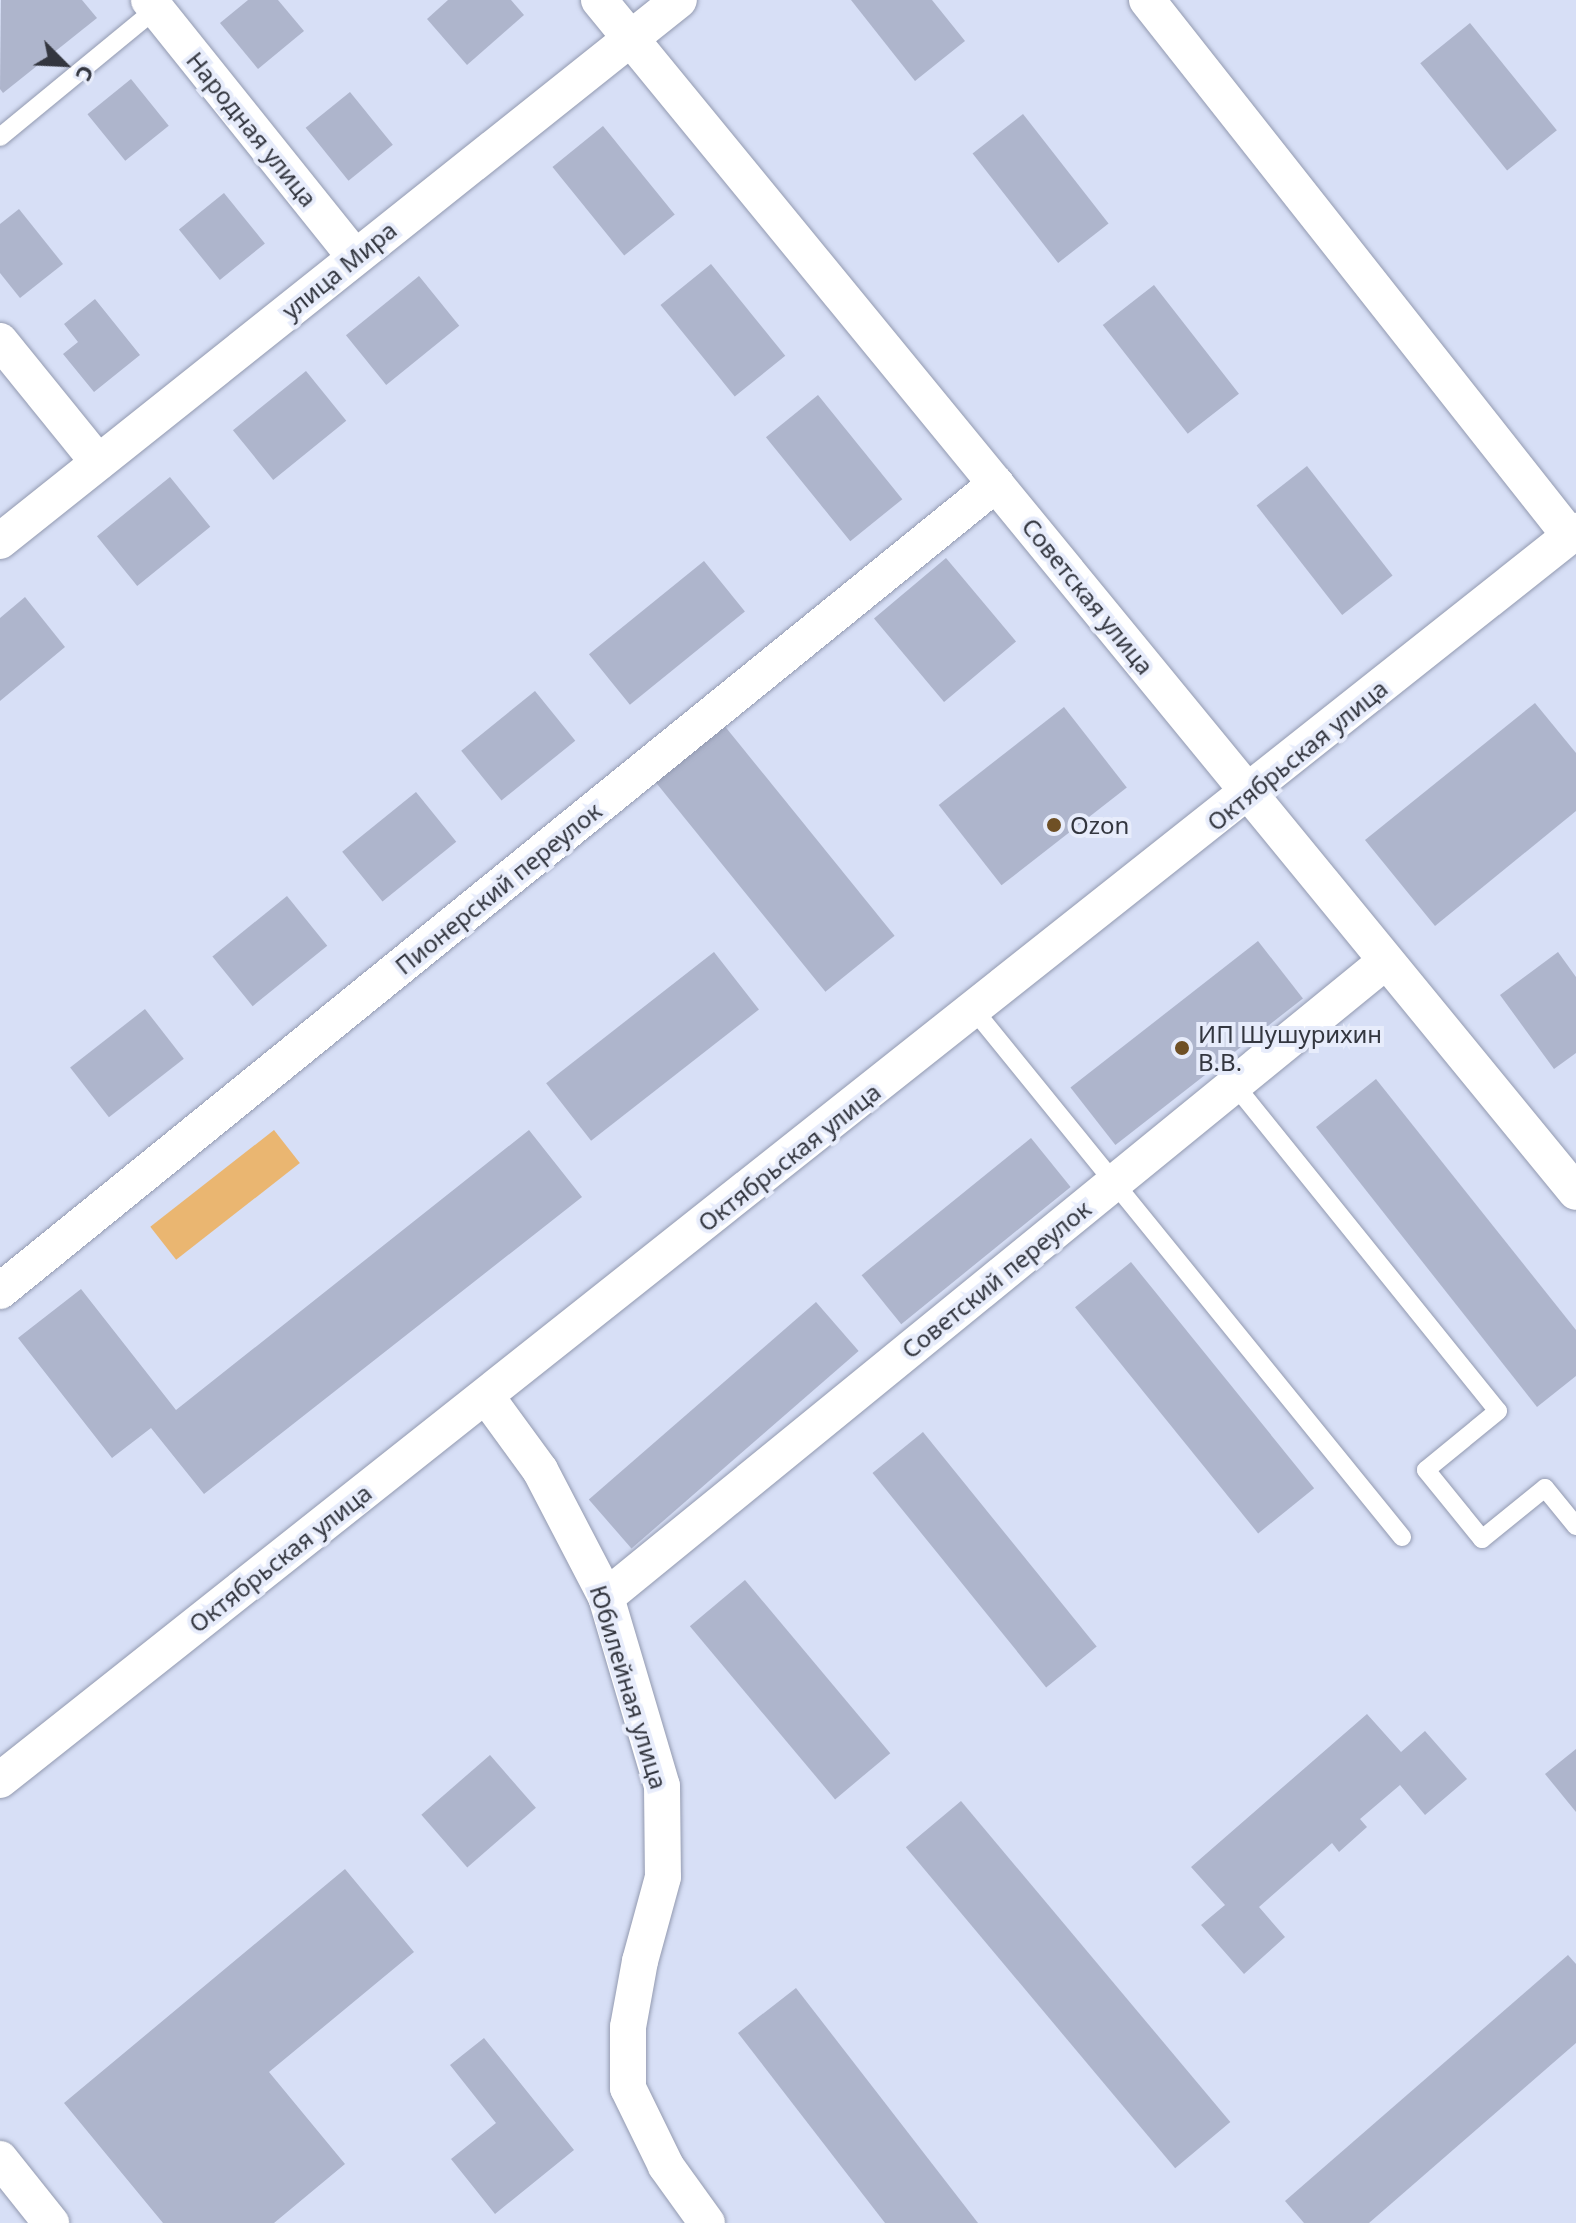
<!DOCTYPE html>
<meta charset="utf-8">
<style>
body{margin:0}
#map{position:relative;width:1576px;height:2223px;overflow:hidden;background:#d7dff6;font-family:"Noto Sans",sans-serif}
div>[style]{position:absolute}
.green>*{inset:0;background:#eab671;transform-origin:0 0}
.building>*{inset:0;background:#aeb5cc;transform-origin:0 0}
.roads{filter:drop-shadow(0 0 2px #939ab0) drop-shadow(0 0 2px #939ab0)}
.lane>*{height:18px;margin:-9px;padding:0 9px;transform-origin:9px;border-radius:9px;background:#fff}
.street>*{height:36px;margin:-18px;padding:0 18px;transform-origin:18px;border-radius:18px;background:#fff}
.dots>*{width:22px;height:22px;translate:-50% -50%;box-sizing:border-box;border:4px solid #e7ecfb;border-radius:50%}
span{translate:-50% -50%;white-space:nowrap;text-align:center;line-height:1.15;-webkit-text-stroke:8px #e7ecfb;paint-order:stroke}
.street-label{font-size:24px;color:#33363f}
.poi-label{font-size:24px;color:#33363f}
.left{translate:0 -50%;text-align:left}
.north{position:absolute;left:24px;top:24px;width:80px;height:80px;-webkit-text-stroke:6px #e7ecfb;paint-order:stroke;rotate:114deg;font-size:22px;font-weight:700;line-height:32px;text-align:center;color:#33363f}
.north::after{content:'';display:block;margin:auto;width:28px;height:36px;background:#33363f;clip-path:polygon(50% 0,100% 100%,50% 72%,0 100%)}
</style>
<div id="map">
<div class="green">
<div style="left:274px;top:1130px;width:42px;height:157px;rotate:52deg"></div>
</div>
<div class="building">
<div style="clip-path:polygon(1px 0,82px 0,97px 18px,3px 93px,0 89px)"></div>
<div style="clip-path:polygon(248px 0,278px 0,304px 31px,258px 69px,220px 23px)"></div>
<div style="clip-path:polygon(448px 0,511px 0,524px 15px,467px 65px,427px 19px)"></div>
<div style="clip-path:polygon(851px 0,932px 0,965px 41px,915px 81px)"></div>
<div style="left:1470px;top:23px;width:138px;height:64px;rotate:51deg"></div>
<div style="left:131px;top:79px;width:60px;height:56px;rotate:51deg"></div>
<div style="left:350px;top:92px;width:68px;height:57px;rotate:51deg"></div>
<div style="left:1023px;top:114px;width:139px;height:64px;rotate:52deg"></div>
<div style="left:603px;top:126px;width:114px;height:65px;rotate:51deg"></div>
<div style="left:224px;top:193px;width:65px;height:58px;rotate:51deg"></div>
<div style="clip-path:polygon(19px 209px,63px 264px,20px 298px,0 273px,0 224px)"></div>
<div style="left:711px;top:264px;width:118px;height:65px;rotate:51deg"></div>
<div style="left:419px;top:276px;width:64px;height:94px;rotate:51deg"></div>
<div style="left:1154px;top:285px;width:138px;height:65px;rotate:52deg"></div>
<div style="clip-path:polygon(95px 299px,140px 355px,94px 392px,63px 354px,78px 342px,64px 324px)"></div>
<div style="left:306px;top:371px;width:64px;height:94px;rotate:51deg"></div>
<div style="left:818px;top:395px;width:134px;height:67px;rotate:51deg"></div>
<div style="left:1307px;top:466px;width:139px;height:64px;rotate:52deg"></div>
<div style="left:170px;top:477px;width:64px;height:94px;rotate:51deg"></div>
<div style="left:946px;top:558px;width:109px;height:94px;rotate:50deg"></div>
<div style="left:704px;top:561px;width:65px;height:148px;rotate:51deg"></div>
<div style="clip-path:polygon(25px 597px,65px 647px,0 701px,0 618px)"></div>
<div style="left:535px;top:691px;width:64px;height:95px;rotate:51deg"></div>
<div style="clip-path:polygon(1535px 703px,1576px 753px,1576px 811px,1435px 926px,1365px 840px)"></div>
<div style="left:1064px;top:707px;width:102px;height:159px;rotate:52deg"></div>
<div style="left:719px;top:719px;width:279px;height:89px;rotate:51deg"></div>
<div style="left:416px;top:792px;width:64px;height:95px;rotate:51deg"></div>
<div style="left:287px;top:896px;width:64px;height:96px;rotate:51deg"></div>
<div style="left:1258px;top:941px;width:73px;height:238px;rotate:52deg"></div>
<div style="left:714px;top:952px;width:73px;height:213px;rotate:52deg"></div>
<div style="clip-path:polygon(1558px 952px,1576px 977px,1576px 1053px,1554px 1069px,1500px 995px)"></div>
<div style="left:145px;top:1009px;width:63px;height:95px;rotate:52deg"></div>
<div style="clip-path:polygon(1376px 1079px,1576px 1330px,1576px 1376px,1537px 1407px,1316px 1127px)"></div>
<div style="clip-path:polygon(529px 1130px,582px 1197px,204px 1494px,151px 1428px,112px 1458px,18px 1338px,81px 1289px,176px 1410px)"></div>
<div style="left:1031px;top:1138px;width:63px;height:218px;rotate:51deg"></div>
<div style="left:1131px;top:1262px;width:291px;height:72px;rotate:51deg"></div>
<div style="left:816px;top:1302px;width:65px;height:301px;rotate:49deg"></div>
<div style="left:923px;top:1432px;width:276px;height:65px;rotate:51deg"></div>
<div style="left:745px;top:1580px;width:226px;height:72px;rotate:50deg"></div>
<div style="clip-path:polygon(1367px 1714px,1401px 1752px,1425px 1731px,1467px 1779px,1425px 1815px,1400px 1785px,1360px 1819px,1367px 1827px,1339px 1852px,1332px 1843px,1259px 1907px,1285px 1937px,1244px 1974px,1201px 1925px,1225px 1905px,1191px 1867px)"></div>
<div style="clip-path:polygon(1576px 1749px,1576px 1812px,1545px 1774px)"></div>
<div style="left:490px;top:1755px;width:70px;height:91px;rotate:49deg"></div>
<div style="left:961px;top:1801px;width:419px;height:72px;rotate:50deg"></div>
<div style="clip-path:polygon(345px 1869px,414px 1952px,269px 2072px,345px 2164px,274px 2223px,163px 2223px,64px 2103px)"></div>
<div style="clip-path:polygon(1568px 1955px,1576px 1964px,1576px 2043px,1369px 2223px,1304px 2223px,1285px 2201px)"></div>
<div style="clip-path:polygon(796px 1988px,978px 2223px,885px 2223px,738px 2033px)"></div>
<div style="clip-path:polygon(484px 2038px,574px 2150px,495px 2214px,451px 2159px,496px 2123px,450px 2065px)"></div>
</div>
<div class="roads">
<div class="lane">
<div style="left:0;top:137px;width:202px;rotate:-39.4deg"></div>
<div style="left:974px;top:1010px;width:679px;rotate:50.92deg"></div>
<div style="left:1234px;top:1084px;width:420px;rotate:51.1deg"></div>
<div style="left:1498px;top:1411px;width:93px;rotate:140.7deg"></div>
<div style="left:1426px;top:1470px;width:89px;rotate:50.9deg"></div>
<div style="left:1482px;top:1539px;width:81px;rotate:-39deg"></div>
<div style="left:1545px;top:1488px;width:49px;rotate:50.8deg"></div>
</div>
<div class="street">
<div style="left:149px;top:0;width:329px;rotate:51.3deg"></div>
<div style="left:599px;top:0;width:1541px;rotate:50.66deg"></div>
<div style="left:1147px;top:0;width:683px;rotate:51.72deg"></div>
<div style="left:0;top:341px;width:156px;rotate:51deg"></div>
<div style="left:0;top:541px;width:868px;rotate:-38.55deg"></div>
<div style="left:0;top:1291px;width:1282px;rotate:-39.02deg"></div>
<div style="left:486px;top:1396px;width:92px;rotate:53.9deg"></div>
<div style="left:540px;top:1470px;width:143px;rotate:62.5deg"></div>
<div style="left:606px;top:1597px;width:197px;rotate:73.5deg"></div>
<div style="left:662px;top:1786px;width:91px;rotate:89.4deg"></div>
<div style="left:663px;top:1877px;width:87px;rotate:105.3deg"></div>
<div style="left:640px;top:1961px;width:67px;rotate:100.3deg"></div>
<div style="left:628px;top:2027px;width:61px;rotate:90deg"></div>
<div style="left:628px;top:2088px;width:87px;rotate:64deg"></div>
<div style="left:666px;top:2166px;width:70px;rotate:54.3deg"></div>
<div style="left:606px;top:1597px;width:1006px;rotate:-39.19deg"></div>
<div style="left:0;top:1780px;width:2011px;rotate:-38.4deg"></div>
<div style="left:0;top:2159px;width:82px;rotate:51.4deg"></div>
</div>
</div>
<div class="dots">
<div style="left:1054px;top:825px;background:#6f5025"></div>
<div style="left:1182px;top:1048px;background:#6f5025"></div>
</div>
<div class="street-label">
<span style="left:252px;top:129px;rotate:51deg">Народная улица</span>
<span style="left:339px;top:270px;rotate:-39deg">улица Мира</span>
<span style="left:1088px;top:596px;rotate:51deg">Советская улица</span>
<span style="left:1297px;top:755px;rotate:-39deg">Октябрьская улица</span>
<span style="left:498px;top:888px;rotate:-39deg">Пионерский переулок</span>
<span style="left:789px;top:1157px;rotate:-38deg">Октябрьская улица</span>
<span style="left:996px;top:1279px;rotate:-39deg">Советский переулок</span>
<span style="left:280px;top:1558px;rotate:-38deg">Октябрьская улица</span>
<span style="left:629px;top:1687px;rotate:73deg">Юбилейная улица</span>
</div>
<div class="poi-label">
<span class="left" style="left:1070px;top:825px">Ozon</span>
<span class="left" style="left:1198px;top:1048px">ИП Шушурихин<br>В.В.</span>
</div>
<div class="north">С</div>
</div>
